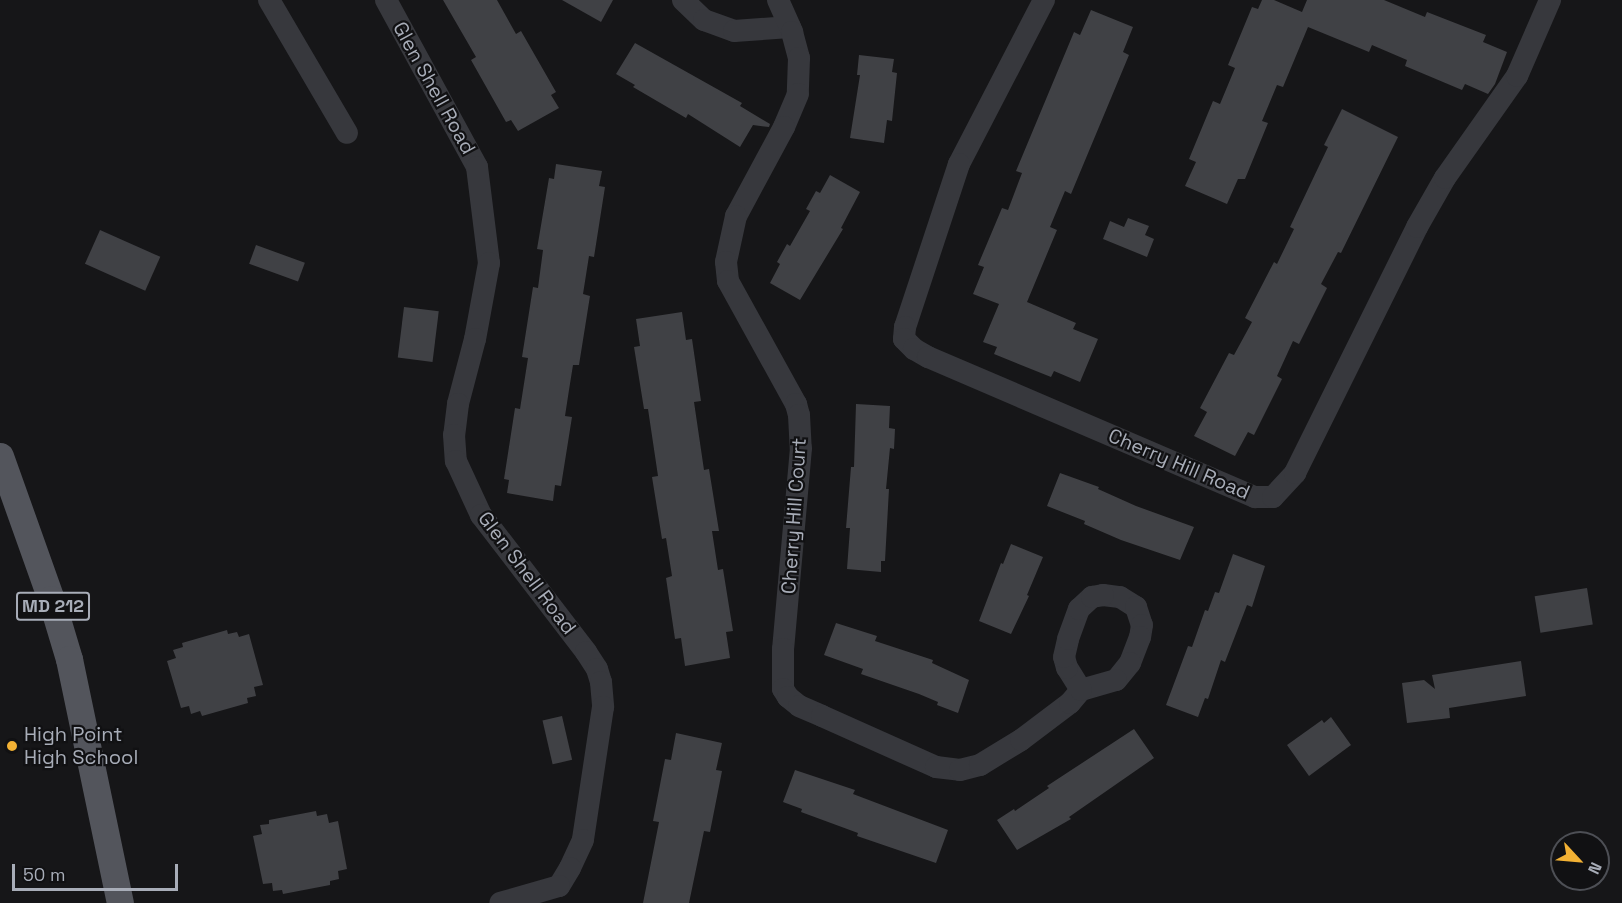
<!DOCTYPE html>
<style>
body{margin:0}
#map{position:relative;width:1622px;height:903px;overflow:hidden;background:#161618;font-family:"Space Grotesk",sans-serif}
div>[style]{position:absolute}
.building>*{inset:0;background:#404145;transform-origin:0 0}
.minor>*{height:22px;margin:-11px;padding:0 11px;transform-origin:11px;border-radius:11px;background:#37383d}
.major>*{height:27px;margin:-13.5px;padding:0 13.5px;transform-origin:13.5px;border-radius:13.5px;background:#53555c}
.dots>*{width:16px;height:16px;translate:-50% -50%;box-sizing:border-box;border:3px solid #111113;border-radius:50%}
span{translate:-50% -50%;white-space:nowrap;text-align:center;line-height:1.15;-webkit-text-stroke:4.5px #111113;paint-order:stroke}
.shield-label span{padding:2px 4px;background:#111113;border:2px solid;border-radius:4px;-webkit-text-stroke-width:0}
.shield-label{font-size:18px;color:#a8adb8;font-weight:700}
.street-label{font-size:20px;color:#a8adb8}
.poi-label{font-size:20px;color:#a8adb8}
.left{translate:0 -50%;text-align:left}
.north{position:absolute;left:1550px;top:831px;width:60px;height:60px;box-sizing:border-box;background:#111113;border:2px solid #4d4f55;border-radius:50%;rotate:116deg;font-size:16px;font-weight:700;line-height:24px;text-align:center;color:#a8adb8}
.north::after{content:'';display:block;margin:auto;width:21px;height:27px;background:#f2b134;clip-path:polygon(50% 0,100% 100%,50% 72%,0 100%)}
.scale{position:absolute;left:12px;top:864px;width:166px;height:27px;box-sizing:border-box;border:3px solid #a8adb8;border-top:0;padding-left:8px;font-size:18px;line-height:21px;white-space:nowrap;color:#a8adb8;-webkit-text-stroke:4px #111113;paint-order:stroke}
</style>
<div id="map">
<div class="building">
<div style="clip-path:polygon(443px 0,497px 0,516px 34px,521px 31px,556px 92px,551px 95px,559px 108px,518px 131px,511px 120px,506px 122px,471px 60px,476px 57px)"></div>
<div style="clip-path:polygon(562px 0,613px 0,601px 22px)"></div>
<div style="clip-path:polygon(1262px 0,1274px 0,1302px 12px,1307px 0,1384px 0,1425px 17px,1427px 12px,1486px 35px,1483px 42px,1507px 52px,1495px 84px,1488px 94px,1465px 84px,1462px 90px,1405px 66px,1407px 60px,1372px 45px,1369px 52px,1308px 27px,1283px 87px,1277px 85px,1262px 121px,1268px 123px,1245px 179px,1238px 179px,1227px 204px,1185px 186px,1196px 162px,1189px 159px,1213px 101px,1220px 104px,1235px 68px,1228px 65px,1252px 7px,1258px 9px)"></div>
<div style="clip-path:polygon(1091px 10px,1133px 27px,1123px 52px,1129px 55px,1071px 194px,1065px 191px,1050px 227px,1057px 230px,1027px 302px,1076px 323px,1073px 329px,1098px 339px,1080px 382px,1054px 371px,1051px 377px,994px 354px,997px 347px,983px 342px,999px 304px,973px 294px,984px 267px,978px 265px,1002px 208px,1008px 210px,1022px 173px,1016px 171px,1074px 32px,1080px 35px)"></div>
<div style="clip-path:polygon(635px 43px,742px 103px,740px 106px,770px 124px,769px 127px,753px 125px,740px 147px,688px 114px,686px 118px,633px 87px,635px 85px,616px 74px)"></div>
<div style="clip-path:polygon(859px 55px,894px 59px,892px 72px,897px 73px,892px 121px,887px 120px,884px 143px,850px 138px,860px 75px,857px 75px)"></div>
<div style="clip-path:polygon(1342px 109px,1398px 137px,1341px 253px,1338px 252px,1321px 284px,1327px 288px,1299px 344px,1293px 341px,1277px 376px,1282px 379px,1254px 435px,1248px 432px,1235px 456px,1194px 436px,1207px 412px,1200px 408px,1229px 353px,1234px 355px,1252px 322px,1245px 318px,1274px 262px,1277px 264px,1294px 229px,1290px 227px,1328px 147px,1324px 145px)"></div>
<div style="clip-path:polygon(556px 164px,602px 171px,599px 186px,605px 187px,594px 257px,589px 256px,583px 294px,590px 296px,579px 365px,573px 365px,569px 390px,565px 416px,572px 417px,561px 486px,555px 485px,553px 501px,507px 493px,509px 480px,504px 479px,515px 408px,520px 409px,528px 358px,522px 357px,533px 287px,538px 288px,543px 250px,537px 249px,549px 178px,554px 179px)"></div>
<div style="clip-path:polygon(830px 175px,860px 192px,841px 228px,843px 229px,800px 300px,770px 283px,780px 264px,777px 262px,787px 244px,790px 246px,810px 211px,806px 209px,816px 191px,820px 193px)"></div>
<div style="clip-path:polygon(1128px 218px,1149px 226px,1145px 235px,1154px 239px,1147px 257px,1103px 239px,1110px 221px,1124px 227px)"></div>
<div style="left:100px;top:230px;width:66px;height:37px;rotate:24deg"></div>
<div style="left:256px;top:245px;width:52px;height:20px;rotate:20deg"></div>
<div style="left:404px;top:307px;width:35px;height:51px;rotate:7deg"></div>
<div style="clip-path:polygon(682px 312px,686px 340px,692px 339px,701px 401px,694px 402px,704px 470px,709px 469px,719px 531px,712px 531px,718px 570px,723px 569px,733px 631px,726px 632px,730px 658px,685px 666px,681px 638px,675px 639px,666px 578px,672px 576px,666px 538px,662px 539px,652px 477px,658px 476px,648px 409px,644px 409px,634px 347px,640px 346px,636px 319px)"></div>
<div style="clip-path:polygon(856px 404px,890px 406px,889px 428px,895px 429px,894px 449px,890px 448px,886px 489px,889px 489px,885px 561px,881px 561px,881px 572px,847px 569px,850px 528px,846px 528px,851px 467px,854px 467px)"></div>
<div style="clip-path:polygon(1060px 473px,1099px 487px,1098px 489px,1136px 506px,1194px 527px,1180px 560px,1121px 540px,1084px 524px,1085px 521px,1047px 506px)"></div>
<div style="clip-path:polygon(1011px 544px,1043px 557px,1027px 595px,1029px 596px,1011px 634px,979px 621px,1001px 563px,1003px 564px)"></div>
<div style="clip-path:polygon(1233px 554px,1265px 566px,1252px 607px,1247px 605px,1225px 662px,1221px 660px,1208px 699px,1205px 698px,1198px 717px,1166px 705px,1188px 646px,1192px 647px,1205px 610px,1208px 611px,1215px 592px,1219px 593px)"></div>
<div style="left:1587px;top:588px;width:37px;height:53px;rotate:81deg"></div>
<div style="clip-path:polygon(836px 623px,877px 636px,875px 641px,933px 660px,932px 663px,969px 680px,958px 713px,937px 705px,938px 702px,919px 694px,861px 674px,863px 669px,824px 655px)"></div>
<div style="clip-path:polygon(227px 630px,228px 634px,237px 632px,239px 637px,249px 634px,263px 685px,254px 687px,256px 696px,247px 698px,248px 703px,202px 716px,200px 711px,191px 714px,189px 706px,181px 708px,167px 661px,176px 658px,173px 650px,183px 647px,182px 643px)"></div>
<div style="clip-path:polygon(1521px 661px,1526px 696px,1449px 708px,1450px 718px,1407px 723px,1402px 683px,1424px 680px,1435px 689px,1432px 675px)"></div>
<div style="left:562px;top:716px;width:45px;height:20px;rotate:77deg"></div>
<div style="clip-path:polygon(1331px 717px,1351px 745px,1309px 776px,1287px 745px,1322px 720px,1324px 723px)"></div>
<div style="clip-path:polygon(1134px 729px,1154px 758px,1069px 817px,1071px 819px,1017px 850px,997px 820px,1014px 809px,1015px 811px,1049px 788px,1047px 786px)"></div>
<div style="clip-path:polygon(676px 733px,722px 743px,716px 770px,722px 771px,710px 832px,704px 831px,689px 903px,643px 903px,659px 822px,653px 821px,665px 759px,671px 760px)"></div>
<div style="clip-path:polygon(795px 770px,855px 790px,853px 794px,948px 830px,936px 863px,857px 836px,858px 833px,801px 812px,802px 809px,783px 802px)"></div>
<div style="clip-path:polygon(316px 811px,317px 816px,327px 814px,329px 823px,338px 821px,347px 869px,338px 871px,339px 879px,330px 881px,330px 885px,283px 894px,282px 890px,273px 891px,272px 883px,263px 884px,253px 836px,262px 834px,260px 825px,269px 824px,269px 820px)"></div>
</div>
<div class="minor">
<div style="left:269px;top:0;width:154px;rotate:59.6deg"></div>
<div style="left:386px;top:0;width:190px;rotate:61.4deg"></div>
<div style="left:477px;top:167px;width:97px;rotate:82.9deg"></div>
<div style="left:489px;top:263px;width:77px;rotate:100.4deg"></div>
<div style="left:475px;top:339px;width:67px;rotate:104.7deg"></div>
<div style="left:458px;top:404px;width:31px;rotate:97deg"></div>
<div style="left:454px;top:435px;width:26px;rotate:86deg"></div>
<div style="left:456px;top:461px;width:60px;rotate:65.2deg"></div>
<div style="left:481px;top:515px;width:173px;rotate:52.5deg"></div>
<div style="left:586px;top:652px;width:20px;rotate:57deg"></div>
<div style="left:597px;top:669px;width:14px;rotate:73deg"></div>
<div style="left:601px;top:682px;width:25px;rotate:85deg"></div>
<div style="left:603px;top:707px;width:134px;rotate:98.6deg"></div>
<div style="left:583px;top:840px;width:31px;rotate:115deg"></div>
<div style="left:570px;top:868px;width:21px;rotate:121deg"></div>
<div style="left:559px;top:886px;width:61px;rotate:163.9deg"></div>
<div style="left:683px;top:0;width:29px;rotate:44deg"></div>
<div style="left:704px;top:20px;width:32px;rotate:20deg"></div>
<div style="left:734px;top:31px;width:56px;rotate:-4.1deg"></div>
<div style="left:778px;top:0;width:35px;rotate:66deg"></div>
<div style="left:792px;top:32px;width:27px;rotate:75deg"></div>
<div style="left:799px;top:58px;width:36px;rotate:92deg"></div>
<div style="left:798px;top:94px;width:36px;rotate:113deg"></div>
<div style="left:784px;top:127px;width:101px;rotate:118.3deg"></div>
<div style="left:736px;top:216px;width:47px;rotate:102.3deg"></div>
<div style="left:726px;top:262px;width:19px;rotate:84deg"></div>
<div style="left:728px;top:281px;width:141px;rotate:61.1deg"></div>
<div style="left:796px;top:404px;width:11px;rotate:75deg"></div>
<div style="left:799px;top:415px;width:33px;rotate:87deg"></div>
<div style="left:801px;top:448px;width:202px;rotate:95.1deg"></div>
<div style="left:783px;top:649px;width:40px;rotate:90deg"></div>
<div style="left:783px;top:689px;width:9px;rotate:58deg"></div>
<div style="left:788px;top:697px;width:14px;rotate:39deg"></div>
<div style="left:799px;top:706px;width:25px;rotate:23deg"></div>
<div style="left:822px;top:716px;width:125px;rotate:24.1deg"></div>
<div style="left:936px;top:767px;width:24px;rotate:7deg"></div>
<div style="left:960px;top:770px;width:21px;rotate:-14deg"></div>
<div style="left:980px;top:765px;width:48px;rotate:-31.4deg"></div>
<div style="left:1021px;top:740px;width:61px;rotate:-37.1deg"></div>
<div style="left:1070px;top:703px;width:17px;rotate:-50deg"></div>
<div style="left:1044px;top:0;width:185px;rotate:117.4deg"></div>
<div style="left:959px;top:164px;width:172px;rotate:108.3deg"></div>
<div style="left:905px;top:327px;width:12px;rotate:95deg"></div>
<div style="left:904px;top:339px;width:14px;rotate:45deg"></div>
<div style="left:914px;top:349px;width:16px;rotate:30deg"></div>
<div style="left:928px;top:357px;width:356px;rotate:23.2deg"></div>
<div style="left:1255px;top:497px;width:18px"></div>
<div style="left:1273px;top:497px;width:33px;rotate:-47deg"></div>
<div style="left:1295px;top:473px;width:275px;rotate:-63.6deg"></div>
<div style="left:1417px;top:227px;width:56px;rotate:-60.3deg"></div>
<div style="left:1445px;top:178px;width:125px;rotate:-54.8deg"></div>
<div style="left:1517px;top:76px;width:83px;rotate:-66.5deg"></div>
<div style="left:1103px;top:595px;width:17px;rotate:7deg"></div>
<div style="left:1120px;top:597px;width:19px;rotate:32deg"></div>
<div style="left:1136px;top:607px;width:19px;rotate:72deg"></div>
<div style="left:1142px;top:625px;width:12px;rotate:99deg"></div>
<div style="left:1140px;top:637px;width:28px;rotate:111deg"></div>
<div style="left:1130px;top:663px;width:22px;rotate:129deg"></div>
<div style="left:1116px;top:680px;width:36px;rotate:164deg"></div>
<div style="left:1081px;top:690px;width:26px;rotate:-122deg"></div>
<div style="left:1067px;top:668px;width:11px;rotate:-105deg"></div>
<div style="left:1064px;top:657px;width:18px;rotate:-77deg"></div>
<div style="left:1068px;top:639px;width:32px;rotate:-70deg"></div>
<div style="left:1079px;top:609px;width:18px;rotate:-43deg"></div>
<div style="left:1092px;top:597px;width:11px;rotate:-10deg"></div>
</div>
<div class="major">
<div style="left:0;top:456px;width:152px;rotate:70.4deg"></div>
<div style="left:51px;top:599px;width:63px;rotate:73.3deg"></div>
<div style="left:69px;top:659px;width:249px;rotate:78.2deg"></div>
</div>
<div class="dots">
<div style="left:12px;top:746px;background:#f2b134"></div>
</div>
<div class="shield-label">
<span style="left:53px;top:606px">MD 212</span>
</div>
<div class="street-label">
<span style="left:434px;top:88px;rotate:61deg">Glen Shell Road</span>
<span style="left:1179px;top:464px;rotate:23deg">Cherry Hill Road</span>
<span style="left:794px;top:516px;rotate:-86deg">Cherry Hill Court</span>
<span style="left:527px;top:573px;rotate:53deg">Glen Shell Road</span>
</div>
<div class="poi-label">
<span class="left" style="left:24px;top:746px">High Point<br>High School</span>
</div>
<div class="north">N</div>
<div class="scale">50 m</div>
</div>
